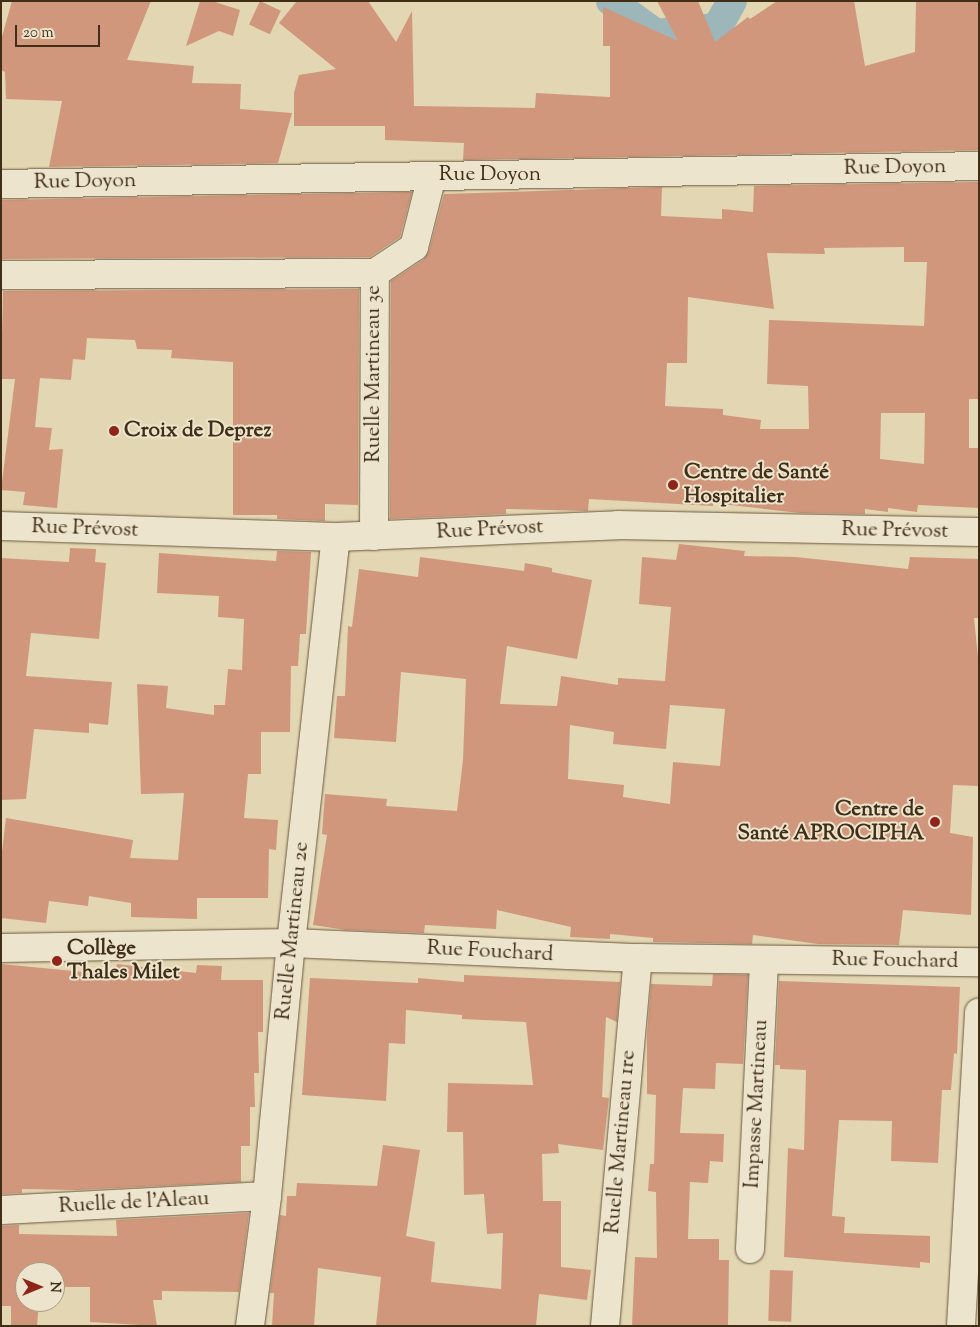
<!DOCTYPE html>
<meta charset="utf-8">
<style>
body{margin:0}
#map{position:relative;width:980px;height:1327px;overflow:hidden;background:#e3d6b2;font-family:"Sorts Mill Goudy",serif}
div>[style]{position:absolute}
.canal>*{height:30px;margin:-15px;padding:0 15px;transform-origin:15px;border-radius:15px;background:#9cb6b9}
.building>*{inset:0;background:#d0977d;transform-origin:0 0}
.roads{filter:drop-shadow(0 0 1px #6a583e) drop-shadow(0 0 1px #6a583e)}
.street>*{height:28px;margin:-14px;padding:0 14px;transform-origin:14px;border-radius:14px;background:#ede4cd}
.dots>*{width:14px;height:14px;translate:-50% -50%;box-sizing:border-box;border:2px solid #ede4cd;border-radius:50%}
span{translate:-50% -50%;white-space:nowrap;text-align:center;line-height:1.15;-webkit-text-stroke:4px #ede4cd;paint-order:stroke}
.street-label{font-size:21px;color:#412e17}
.poi-label{font-size:21px;color:#412e17;font-weight:700}
.left{translate:0 -50%;text-align:left}
.right{translate:-100% -50%;text-align:right}
.frame{position:absolute;inset:0;border:2px solid #412e17;pointer-events:none}
.north{position:absolute;left:15px;top:1262px;width:50px;height:50px;box-sizing:border-box;background:#ede4cd;border:1px solid #a89b84;border-radius:50%;rotate:90deg;font-size:14px;font-weight:700;line-height:20px;text-align:center;color:#412e17}
.north::after{content:'';display:block;margin:auto;width:18px;height:22px;background:#8f2418;clip-path:polygon(50% 0,100% 100%,50% 72%,0 100%)}
.scale{position:absolute;left:15px;top:25px;width:85px;height:22px;box-sizing:border-box;border:2px solid #412e17;border-top:0;padding-left:6px;font-size:15px;line-height:18px;white-space:nowrap;color:#412e17;-webkit-text-stroke:4px #ede4cd;paint-order:stroke}
</style>
<div id="map">
<div class="canal">
<div style="left:611px;top:1px;width:56px;rotate:36.3deg"></div>
<div style="left:656px;top:34px;width:61px;rotate:-5.6deg"></div>
<div style="left:717px;top:28px;width:31px;rotate:-61deg"></div>
</div>
<div class="building">
<div style="clip-path:polygon(12px 1px,151px 1px,127px 60px,194px 66px,192px 83px,241px 84px,240px 109px,292px 113px,278px 163px,49px 167px,62px 101px,6px 99px,5px 72px,1px 70px,1px 40px)"></div>
<div style="clip-path:polygon(200px 1px,212px 1px,240px 10px,233px 36px,219px 31px,186px 46px)"></div>
<div style="left:260px;top:1px;width:23px;height:26px;rotate:25deg"></div>
<div style="clip-path:polygon(297px 1px,368px 1px,396px 42px,412px 11px,414px 106px,535px 108px,536px 93px,610px 97px,610px 46px,603px 46px,603px 7px,678px 41px,657px 1px,698px 1px,715px 42px,748px 17px,750px 19px,777px 1px,854px 1px,865px 66px,915px 52px,916px 1px,979px 1px,979px 150px,463px 160px,464px 143px,385px 140px,385px 126px,294px 126px,294px 93px,299px 75px,336px 69px,279px 23px)"></div>
<div style="clip-path:polygon(evenodd,979px 182px,979px 399px,969px 399px,969px 448px,979px 448px,979px 508px,918px 505px,917px 512px,888px 508px,888px 512px,865px 509px,865px 514px,800px 513px,713px 503px,713px 506px,589px 499px,588px 511px,506px 509px,506px 514px,390px 519px,391px 281px,423px 260px,429px 251px,444px 194px,662px 187px,661px 216px,722px 219px,722px 209px,753px 212px,754px 186px,979px 182px,904px 247px,904px 262px,927px 262px,924px 326px,769px 320px,767px 384px,808px 386px,809px 429px,760px 429px,761px 420px,723px 415px,723px 409px,665px 406px,667px 363px,687px 363px,688px 297px,774px 309px,767px 253px,825px 254px,824px 248px,904px 247px,979px 182px,881px 413px,925px 413px,924px 464px,880px 459px,881px 413px)"></div>
<div style="clip-path:polygon(412px 192px,400px 237px,370px 257px,1px 259px,1px 200px)"></div>
<div style="clip-path:polygon(359px 289px,358px 505px,325px 504px,325px 521px,277px 519px,277px 515px,233px 515px,233px 362px,171px 358px,172px 350px,137px 349px,135px 340px,87px 338px,85px 360px,73px 359px,71px 380px,40px 378px,35px 427px,52px 428px,49px 450px,63px 449px,57px 508px,23px 505px,25px 492px,1px 490px,15px 379px,1px 379px,3px 291px)"></div>
<div style="clip-path:polygon(evenodd,679px 544px,745px 551px,744px 556px,796px 557px,908px 569px,910px 557px,979px 559px,979px 618px,974px 618px,979px 667px,979px 786px,953px 785px,950px 833px,973px 837px,971px 915px,903px 910px,899px 945px,818px 944px,753px 935px,752px 944px,653px 942px,653px 938px,610px 934px,610px 939px,570px 937px,571px 927px,497px 910px,496px 929px,425px 925px,424px 933px,346px 930px,313px 925px,327px 835px,322px 834px,325px 794px,387px 799px,386px 806px,457px 811px,463px 760px,466px 679px,401px 672px,396px 742px,334px 738px,337px 696px,345px 696px,348px 626px,352px 627px,359px 569px,418px 577px,420px 557px,524px 571px,525px 563px,552px 568px,552px 572px,592px 580px,577px 659px,507px 646px,500px 704px,557px 706px,561px 676px,618px 685px,618px 678px,665px 681px,671px 607px,639px 604px,642px 557px,676px 560px,679px 544px,670px 705px,725px 709px,720px 766px,673px 762px,670px 804px,623px 797px,624px 785px,568px 779px,570px 725px,614px 732px,613px 744px,666px 749px,670px 705px)"></div>
<div style="clip-path:polygon(70px 548px,96px 549px,95px 562px,106px 563px,99px 639px,31px 633px,26px 676px,112px 682px,108px 725px,89px 723px,89px 733px,34px 729px,26px 799px,1px 800px,1px 558px,69px 562px)"></div>
<div style="clip-path:polygon(277px 551px,311px 552px,306px 634px,300px 634px,298px 666px,291px 666px,290px 732px,261px 732px,261px 774px,248px 774px,244px 818px,278px 820px,276px 850px,269px 849px,268px 898px,197px 898px,197px 919px,131px 917px,131px 903px,89px 896px,88px 906px,49px 901px,46px 923px,1px 918px,1px 860px,6px 818px,133px 840px,130px 858px,178px 860px,184px 793px,141px 794px,137px 684px,168px 686px,166px 708px,214px 715px,214px 705px,225px 705px,228px 669px,242px 670px,244px 619px,218px 617px,219px 596px,157px 593px,159px 553px,276px 561px)"></div>
<div style="clip-path:polygon(1px 964px,115px 975px,117px 964px,196px 973px,197px 965px,222px 966px,221px 980px,263px 980px,263px 1032px,258px 1032px,259px 1073px,254px 1073px,255px 1107px,250px 1107px,250px 1146px,241px 1146px,241px 1182px,77px 1190px,22px 1189px,22px 1193px,1px 1194px)"></div>
<div style="clip-path:polygon(713px 974px,748px 975px,743px 1064px,716px 1063px,715px 1089px,683px 1088px,680px 1133px,724px 1134px,723px 1162px,710px 1161px,708px 1183px,690px 1182px,688px 1239px,719px 1239px,719px 1260px,729px 1260px,728px 1326px,632px 1326px,635px 1257px,657px 1258px,656px 1192px,648px 1191px,650px 1164px,654px 1164px,656px 1095px,647px 1094px,647px 1035px,651px 984px,712px 986px)"></div>
<div style="clip-path:polygon(464px 975px,620px 982px,617px 1022px,606px 1017px,602px 1097px,609px 1098px,603px 1150px,558px 1144px,559px 1153px,542px 1154px,543px 1201px,561px 1201px,561px 1267px,591px 1270px,587px 1300px,539px 1294px,536px 1326px,376px 1326px,381px 1277px,318px 1268px,314px 1326px,272px 1326px,274px 1293px,270px 1293px,280px 1215px,286px 1216px,287px 1196px,296px 1196px,297px 1183px,377px 1186px,383px 1145px,420px 1150px,406px 1236px,435px 1242px,431px 1282px,501px 1289px,503px 1233px,487px 1234px,484px 1194px,464px 1195px,463px 1132px,447px 1132px,448px 1083px,533px 1085px,526px 1022px,462px 1019px,462px 1015px,406px 1010px,405px 1044px,389px 1043px,386px 1101px,302px 1095px,310px 978px,418px 983px,418px 978px,464px 982px)"></div>
<div style="clip-path:polygon(779px 981px,960px 987px,957px 1054px,954px 1053px,951px 1090px,942px 1090px,938px 1163px,891px 1161px,892px 1121px,839px 1120px,832px 1216px,845px 1217px,844px 1233px,930px 1236px,930px 1263px,920px 1262px,920px 1268px,784px 1257px,788px 1148px,804px 1150px,806px 1070px,780px 1069px,780px 1065px,775px 1065px)"></div>
<div style="clip-path:polygon(249px 1213px,239px 1292px,162px 1291px,162px 1300px,153px 1300px,157px 1326px,90px 1322px,90px 1287px,55px 1287px,55px 1272px,25px 1272px,25px 1302px,39px 1302px,37px 1326px,11px 1326px,11px 1306px,1px 1306px,1px 1226px,19px 1225px,19px 1234px,117px 1236px,116px 1220px)"></div>
<div style="left:770px;top:1270px;width:23px;height:51px;rotate:2deg"></div>
</div>
<div class="roads">
<div class="street">
<div style="left:1px;top:184px;width:978px;rotate:-1.05deg"></div>
<div style="left:1px;top:275px;width:374px;rotate:-0.3deg"></div>
<div style="left:1px;top:526px;width:335px;rotate:1.9deg"></div>
<div style="left:336px;top:537px;width:282px;rotate:-2.4deg"></div>
<div style="left:618px;top:525px;width:361px;rotate:1.1deg"></div>
<div style="left:374px;top:536px;width:263px;rotate:-89.8deg"></div>
<div style="left:375px;top:273px;width:47px;rotate:-33.7deg"></div>
<div style="left:414px;top:247px;width:73px;rotate:-75.8deg"></div>
<div style="left:1px;top:948px;width:290px;rotate:-1deg"></div>
<div style="left:291px;top:943px;width:347px;rotate:2.5deg"></div>
<div style="left:638px;top:958px;width:341px;rotate:0.7deg"></div>
<div style="left:1px;top:1210px;width:266px;rotate:-3deg"></div>
<div style="left:750px;top:1249px;width:289px;rotate:-87.2deg"></div>
<div style="left:250px;top:1326px;width:131px;rotate:-82.5deg"></div>
<div style="left:267px;top:1196px;width:254px;rotate:-84.6deg"></div>
<div style="left:291px;top:943px;width:408px;rotate:-83.7deg"></div>
<div style="left:605px;top:1326px;width:369px;rotate:-84.9deg"></div>
<div style="left:961px;top:1326px;width:314px;rotate:-86.7deg"></div>
</div>
</div>
<div class="dots">
<div style="left:114px;top:431px;background:#8f2418"></div>
<div style="left:673px;top:485px;background:#8f2418"></div>
<div style="left:935px;top:822px;background:#8f2418"></div>
<div style="left:57px;top:961px;background:#8f2418"></div>
</div>
<div class="street-label">
<span style="left:895px;top:168px;rotate:-1deg">Rue Doyon</span>
<span style="left:490px;top:175px">Rue Doyon</span>
<span style="left:85px;top:182px;rotate:-1deg">Rue Doyon</span>
<span style="left:374px;top:374px;rotate:-90deg">Ruelle Martineau 3e</span>
<span style="left:85px;top:529px;rotate:2deg">Rue Prévost</span>
<span style="left:490px;top:530px;rotate:-3deg">Rue Prévost</span>
<span style="left:895px;top:531px;rotate:1deg">Rue Prévost</span>
<span style="left:293px;top:931px;rotate:-84deg">Ruelle Martineau 2e</span>
<span style="left:490px;top:952px;rotate:3deg">Rue Fouchard</span>
<span style="left:895px;top:961px;rotate:1deg">Rue Fouchard</span>
<span style="left:757px;top:1104px;rotate:-87deg">Impasse Martineau</span>
<span style="left:621px;top:1142px;rotate:-85deg">Ruelle Martineau 1re</span>
<span style="left:134px;top:1203px;rotate:-3deg">Ruelle de l'Aleau</span>
</div>
<div class="poi-label">
<span class="left" style="left:124px;top:431px">Croix de Deprez</span>
<span class="left" style="left:684px;top:485px">Centre de Santé<br>Hospitalier</span>
<span class="right" style="left:924px;top:822px">Centre de<br>Santé APROCIPHA</span>
<span class="left" style="left:67px;top:961px">Collège<br>Thales Milet</span>
</div>
<div class="frame"></div>
<div class="north">N</div>
<div class="scale">20 m</div>
</div>
